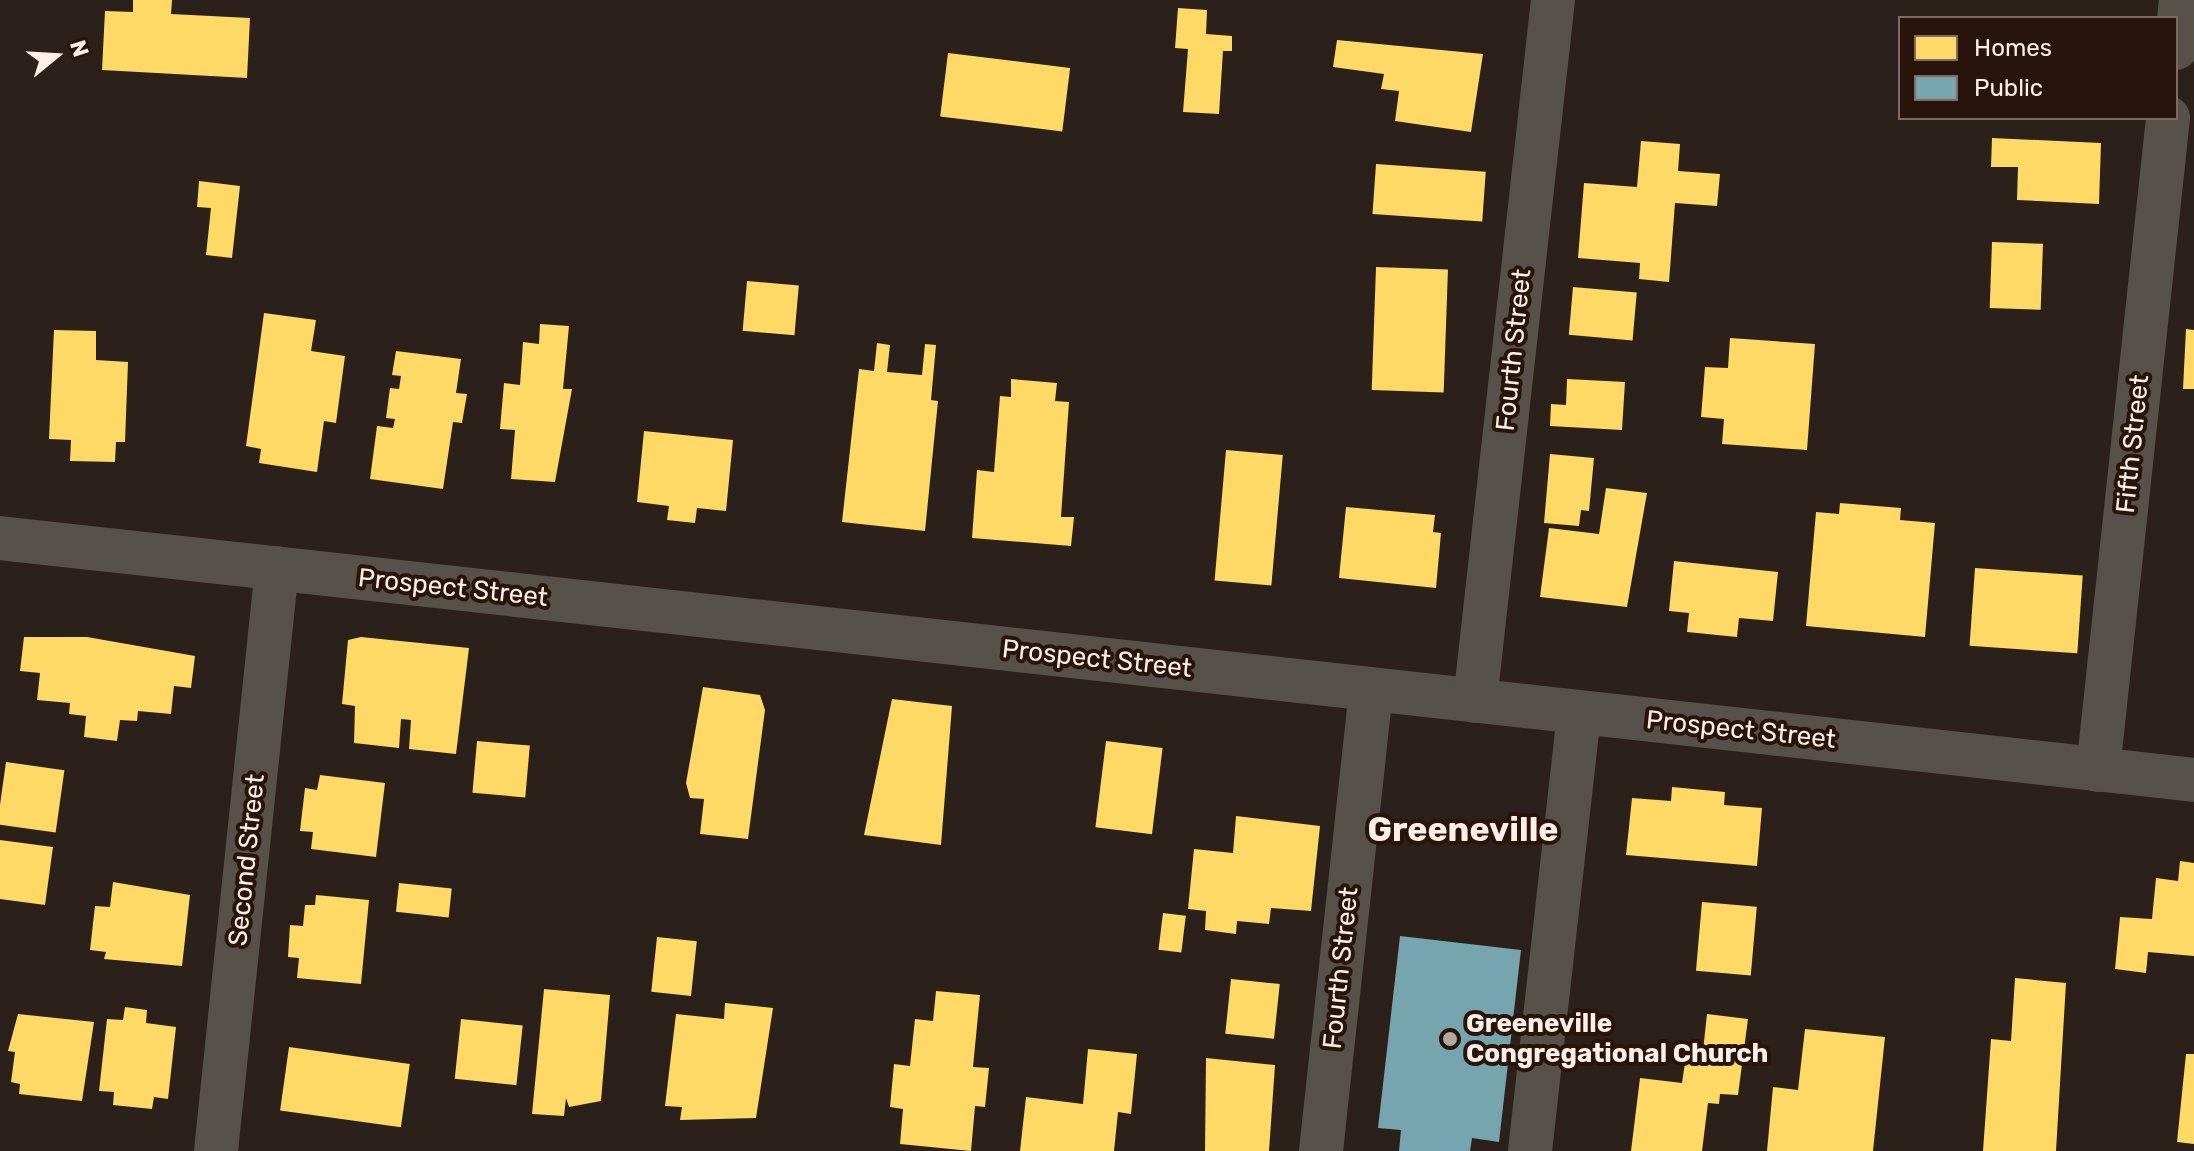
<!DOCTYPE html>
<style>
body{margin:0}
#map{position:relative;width:2194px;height:1151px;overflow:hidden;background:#2b201a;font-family:Rubik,sans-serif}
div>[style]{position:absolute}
.homes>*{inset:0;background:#ffd966;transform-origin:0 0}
.public>*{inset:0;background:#76a5af}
.street>*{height:44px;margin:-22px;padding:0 22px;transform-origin:22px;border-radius:22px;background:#565149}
.dots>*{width:22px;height:22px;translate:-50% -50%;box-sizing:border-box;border:4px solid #28140a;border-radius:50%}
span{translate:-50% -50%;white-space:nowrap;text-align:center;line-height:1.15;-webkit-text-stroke:8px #28140a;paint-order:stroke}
.street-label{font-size:26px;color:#feefe8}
.poi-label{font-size:26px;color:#feefe8;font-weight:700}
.left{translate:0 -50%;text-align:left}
.district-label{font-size:34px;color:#feefe8;font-weight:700}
.legend{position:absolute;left:1898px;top:16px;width:280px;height:104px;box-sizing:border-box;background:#28140a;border:2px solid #7e6c63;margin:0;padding:10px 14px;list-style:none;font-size:24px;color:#feefe8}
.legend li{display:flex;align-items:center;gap:16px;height:40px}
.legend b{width:40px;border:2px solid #7e6c63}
.north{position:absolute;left:16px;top:16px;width:80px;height:80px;-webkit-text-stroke:6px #28140a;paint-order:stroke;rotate:72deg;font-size:22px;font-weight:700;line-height:32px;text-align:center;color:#feefe8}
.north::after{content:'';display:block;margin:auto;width:28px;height:36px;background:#feefe8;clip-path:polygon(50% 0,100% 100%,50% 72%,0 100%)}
</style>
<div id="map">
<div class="homes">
<div style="clip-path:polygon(133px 0,172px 0,171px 14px,250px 18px,247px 78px,102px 70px,105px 11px,133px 12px)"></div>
<div style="clip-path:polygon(1178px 8px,1207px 10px,1206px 34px,1232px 36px,1232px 51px,1223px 51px,1219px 114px,1183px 112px,1188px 49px,1175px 48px)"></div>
<div style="clip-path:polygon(1337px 40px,1483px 54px,1471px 132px,1395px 121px,1399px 91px,1381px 89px,1384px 74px,1333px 67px)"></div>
<div style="left:948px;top:53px;width:123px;height:64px;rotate:7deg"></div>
<div style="clip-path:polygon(1992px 138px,2101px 143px,2099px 204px,2017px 200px,2018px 167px,1991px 167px)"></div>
<div style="clip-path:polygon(1641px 141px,1680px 144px,1678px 171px,1720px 174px,1717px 206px,1675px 203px,1669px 282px,1639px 279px,1640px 263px,1578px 258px,1584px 183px,1637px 187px)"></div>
<div style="left:1376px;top:164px;width:110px;height:50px;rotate:4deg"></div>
<div style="clip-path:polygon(199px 181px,240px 186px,232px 258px,206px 255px,211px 208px,197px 207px)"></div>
<div style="left:1992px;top:242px;width:51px;height:66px;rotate:2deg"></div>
<div style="left:1376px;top:267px;width:72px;height:123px;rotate:2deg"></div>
<div style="left:747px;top:281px;width:52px;height:50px;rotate:5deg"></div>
<div style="left:1573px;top:287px;width:64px;height:48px;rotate:5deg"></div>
<div style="clip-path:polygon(264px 313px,316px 320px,311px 351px,345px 356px,336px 423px,324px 421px,317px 472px,259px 463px,261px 449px,246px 446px)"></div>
<div style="clip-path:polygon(540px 324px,569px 326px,563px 389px,572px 389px,555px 482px,511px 479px,515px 430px,500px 429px,504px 383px,520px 385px,523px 342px,539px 344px)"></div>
<div style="clip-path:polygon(2186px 329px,2194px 330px,2194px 389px,2183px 389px)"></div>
<div style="clip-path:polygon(54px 330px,96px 331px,96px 360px,128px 362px,125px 442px,116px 442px,115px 462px,70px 461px,71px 440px,49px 439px)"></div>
<div style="clip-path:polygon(1730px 338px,1815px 344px,1807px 450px,1722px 444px,1724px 419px,1701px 417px,1705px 367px,1728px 368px)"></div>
<div style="clip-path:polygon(877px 343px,890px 345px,887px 372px,922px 375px,925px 344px,936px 345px,931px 400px,938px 401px,925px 531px,842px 522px,859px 369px,874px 371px)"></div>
<div style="clip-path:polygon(396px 351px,461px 359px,456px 393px,467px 394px,462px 423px,453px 422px,443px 489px,370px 479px,377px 426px,393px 428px,395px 419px,386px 418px,390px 388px,399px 389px,401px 376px,392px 375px)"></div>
<div style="clip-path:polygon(1011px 379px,1057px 383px,1055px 401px,1069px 402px,1061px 517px,1074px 517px,1071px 546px,972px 538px,977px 470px,994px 472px,1000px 396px,1011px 397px)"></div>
<div style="clip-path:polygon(1567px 379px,1625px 382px,1622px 430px,1550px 426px,1551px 404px,1566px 405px)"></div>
<div style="clip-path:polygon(644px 431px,733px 440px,726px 511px,697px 508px,695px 523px,667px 520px,669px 506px,637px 502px)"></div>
<div style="left:1226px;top:450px;width:57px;height:131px;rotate:5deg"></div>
<div style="clip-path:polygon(1550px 454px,1594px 458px,1589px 511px,1581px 510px,1579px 526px,1544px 523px)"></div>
<div style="clip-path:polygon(1606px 488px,1647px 493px,1627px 607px,1540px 597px,1549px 528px,1599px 534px)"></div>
<div style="clip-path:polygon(1840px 503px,1901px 508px,1900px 520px,1935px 523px,1925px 637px,1806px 626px,1816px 512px,1839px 514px)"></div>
<div style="clip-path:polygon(1346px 507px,1435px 515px,1433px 532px,1441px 533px,1436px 588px,1339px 578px)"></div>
<div style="clip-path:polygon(1674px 561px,1778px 572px,1773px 621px,1739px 618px,1737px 637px,1687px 632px,1689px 613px,1669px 611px)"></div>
<div style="left:1975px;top:568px;width:108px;height:78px;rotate:4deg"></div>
<div style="clip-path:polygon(24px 637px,87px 637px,195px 656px,191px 688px,174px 686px,171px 714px,138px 711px,137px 721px,120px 720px,117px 741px,84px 737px,86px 716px,69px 714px,70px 703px,37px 700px,40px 673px,20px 671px)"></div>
<div style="clip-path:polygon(361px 637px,469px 648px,456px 754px,409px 749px,411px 720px,401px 719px,399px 748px,354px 743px,355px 706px,342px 704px,348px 640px)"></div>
<div style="clip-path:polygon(703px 687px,760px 695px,765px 710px,748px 839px,700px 834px,704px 799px,690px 798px,686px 783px)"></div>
<div style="clip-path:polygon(892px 699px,952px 706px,941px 845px,864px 835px)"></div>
<div style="left:477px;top:741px;width:53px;height:52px;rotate:5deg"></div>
<div style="left:1106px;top:741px;width:57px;height:87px;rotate:7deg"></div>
<div style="left:6px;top:762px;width:59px;height:63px;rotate:8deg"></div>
<div style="clip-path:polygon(320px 775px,385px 783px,376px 857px,311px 849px,313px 832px,300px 831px,305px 788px,317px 790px)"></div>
<div style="clip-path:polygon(1672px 787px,1725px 792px,1724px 805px,1762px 808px,1757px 866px,1626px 855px,1632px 798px,1671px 801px)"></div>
<div style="clip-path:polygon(1236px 816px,1320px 826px,1311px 911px,1271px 908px,1269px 924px,1237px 921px,1236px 934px,1205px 930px,1206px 911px,1188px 909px,1194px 849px,1233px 853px)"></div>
<div style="clip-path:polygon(0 840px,53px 847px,45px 905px,0 899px)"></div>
<div style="clip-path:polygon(2180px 861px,2194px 863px,2194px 956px,2148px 952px,2146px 973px,2115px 969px,2120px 917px,2152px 919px,2156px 878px,2178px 881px)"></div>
<div style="clip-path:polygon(113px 882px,190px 895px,182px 966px,104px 959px,106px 952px,90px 950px,95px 906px,110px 907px)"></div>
<div style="left:399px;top:883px;width:53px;height:29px;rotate:6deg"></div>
<div style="clip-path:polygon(316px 895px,369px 900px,361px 984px,297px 978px,299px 958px,288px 957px,290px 925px,303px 926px,305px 905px,315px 905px)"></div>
<div style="left:1702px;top:902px;width:55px;height:69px;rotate:5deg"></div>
<div style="left:1163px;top:913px;width:23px;height:37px;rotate:7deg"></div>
<div style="left:657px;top:937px;width:40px;height:55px;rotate:6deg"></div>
<div style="clip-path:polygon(2015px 978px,2066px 983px,2056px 1151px,1983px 1151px,1991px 1039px,2011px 1041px)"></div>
<div style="left:1231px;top:979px;width:49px;height:55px;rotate:6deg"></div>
<div style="clip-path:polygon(544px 989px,610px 995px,601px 1101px,569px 1107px,566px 1098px,564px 1116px,532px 1114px)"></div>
<div style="clip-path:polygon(936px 991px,980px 995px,973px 1067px,989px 1068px,985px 1107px,975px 1106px,971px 1151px,900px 1144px,903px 1109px,890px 1107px,894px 1064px,910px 1066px,915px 1019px,933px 1021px)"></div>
<div style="clip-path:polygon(725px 1003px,773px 1008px,756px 1118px,680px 1120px,682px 1107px,665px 1106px,676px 1014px,724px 1019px)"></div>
<div style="clip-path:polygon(125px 1007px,147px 1010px,146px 1023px,176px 1027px,168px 1099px,154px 1097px,152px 1109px,113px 1105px,114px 1092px,99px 1091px,107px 1019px,123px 1020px)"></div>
<div style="clip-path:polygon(18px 1014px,94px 1022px,82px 1101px,19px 1094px,20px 1084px,11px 1082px,15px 1052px,8px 1051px)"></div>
<div style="clip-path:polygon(1707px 1014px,1748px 1019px,1738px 1095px,1720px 1094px,1719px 1104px,1708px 1103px,1702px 1151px,1631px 1151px,1640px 1078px,1682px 1083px,1687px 1049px,1703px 1051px)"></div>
<div style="left:461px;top:1019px;width:62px;height:60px;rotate:6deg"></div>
<div style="clip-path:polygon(1805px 1029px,1885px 1037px,1873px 1151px,1767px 1151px,1773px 1087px,1798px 1090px)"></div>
<div style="left:289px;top:1047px;width:122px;height:64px;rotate:8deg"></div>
<div style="clip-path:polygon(1088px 1049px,1137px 1054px,1131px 1114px,1118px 1112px,1114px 1151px,1020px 1151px,1026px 1097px,1083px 1104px)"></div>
<div style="clip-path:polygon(2186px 1054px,2194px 1054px,2194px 1144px,2177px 1142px)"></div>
<div style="clip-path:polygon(1206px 1058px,1275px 1065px,1269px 1151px,1205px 1151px)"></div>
</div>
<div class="public">
<div style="clip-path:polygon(1400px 936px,1521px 950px,1499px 1142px,1472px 1138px,1470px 1151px,1399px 1151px,1401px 1130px,1378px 1128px)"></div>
</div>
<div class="street">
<div style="left:2176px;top:48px;width:48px;rotate:-84.1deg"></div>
<div style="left:0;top:538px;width:2207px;rotate:6.29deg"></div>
<div style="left:1475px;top:701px;width:705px;rotate:-83.65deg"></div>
<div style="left:2098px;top:770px;width:656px;rotate:-83.87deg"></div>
<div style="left:216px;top:1151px;width:586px;rotate:-84.03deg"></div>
<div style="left:1321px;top:1151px;width:464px;rotate:-83.8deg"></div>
<div style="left:1530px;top:1151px;width:441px;rotate:-83.6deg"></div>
</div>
<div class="dots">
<div style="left:1450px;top:1039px;background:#b4a7a0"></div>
</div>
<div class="street-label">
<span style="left:1514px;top:350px;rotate:-84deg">Fourth Street</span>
<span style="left:2133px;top:444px;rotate:-84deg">Fifth Street</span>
<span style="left:453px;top:588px;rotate:6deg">Prospect Street</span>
<span style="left:1097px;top:659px;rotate:6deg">Prospect Street</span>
<span style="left:1741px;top:730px;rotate:6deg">Prospect Street</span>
<span style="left:247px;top:860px;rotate:-84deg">Second Street</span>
<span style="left:1341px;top:968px;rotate:-84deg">Fourth Street</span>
</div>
<div class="poi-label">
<span class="left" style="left:1466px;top:1039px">Greeneville<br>Congregational Church</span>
</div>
<div class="district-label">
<span style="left:1463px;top:830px">Greeneville</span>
</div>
<ul class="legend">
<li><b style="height:22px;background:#ffd966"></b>Homes</li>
<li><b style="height:22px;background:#76a5af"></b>Public</li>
</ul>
<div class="north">N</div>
</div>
